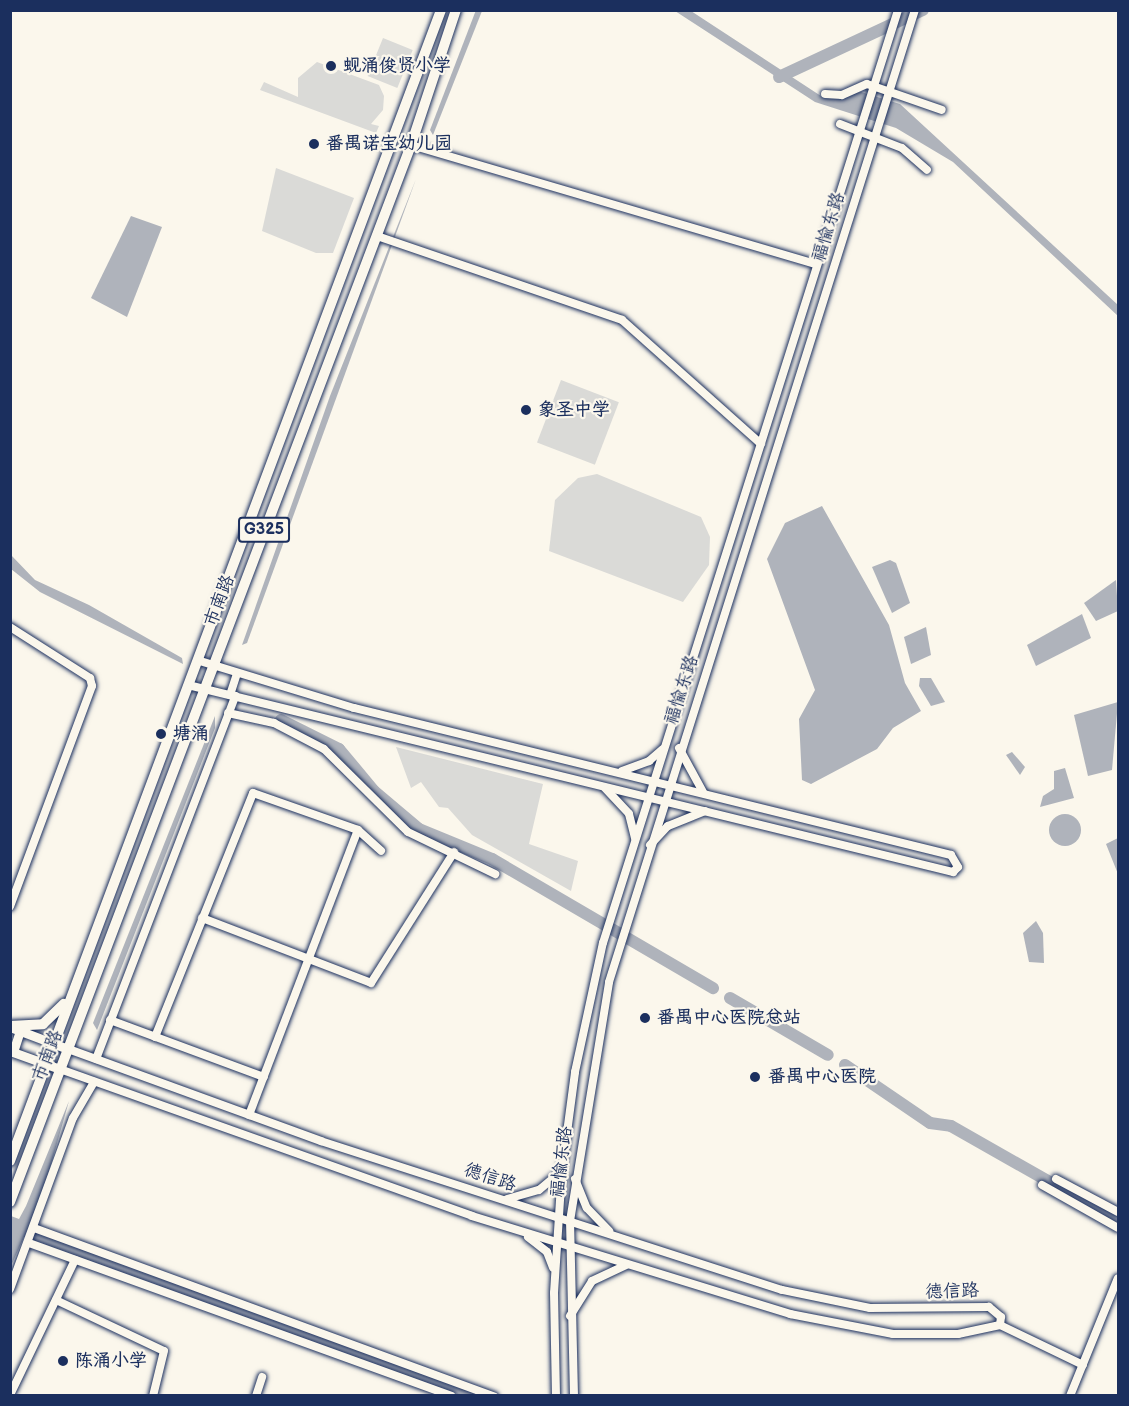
<!DOCTYPE html>
<meta charset="utf-8">
<style>
body{margin:0}
#map{position:relative;width:1129px;height:1406px;overflow:hidden;background:#fbf7ec;font-family:"Balsamiq Sans","LXGW WenKai TC",sans-serif}
div>[style]{position:absolute}
.green>*{inset:0;background:#dadad7;transform-origin:0 0}
.water>*{inset:0;background:#afb3bb}
.round{border-radius:50%}
.river>*{height:12px;margin:-6px;padding:0 6px;transform-origin:6px;border-radius:6px;background:#afb3bb}
.roads{filter:drop-shadow(0 0 2px #1b2f5e) drop-shadow(0 0 2px #1b2f5e)}
.minor>*{height:8px;margin:-4px;padding:0 4px;transform-origin:4px;border-radius:4px;background:#fbf7ec}
.major>*{height:9px;margin:-4.5px;padding:0 4.5px;transform-origin:4.5px;border-radius:4.5px;background:#fbf7ec}
.highway>*{height:10px;margin:-5px;padding:0 5px;transform-origin:5px;border-radius:5px;background:#fbf7ec}
.dots>*{width:16px;height:16px;translate:-50% -50%;box-sizing:border-box;border:3px solid #fbf7ec;border-radius:50%}
span{translate:-50% -50%;white-space:nowrap;text-align:center;line-height:1.15;-webkit-text-stroke:4.5px #fbf7ec;paint-order:stroke}
.shield-label span{padding:2px 4px;background:#fbf7ec;border:2px solid;border-radius:4px;-webkit-text-stroke-width:0}
.shield-label{font-size:16px;color:#1b2f5e;font-weight:700}
.poi-label{font-size:18px;color:#1b2f5e;font-weight:700}
.left{translate:0 -50%;text-align:left}
.street-label{font-size:18px;color:#1b2f5e}
.frame{position:absolute;inset:0;border:12px solid #1b2f5e;pointer-events:none}
</style>
<div id="map">
<div class="green">
<div style="left:383px;top:38px;width:32px;height:41px;rotate:22deg"></div>
<div style="clip-path:polygon(317px 62px,379px 85px,384px 96px,383px 110px,371px 124px,379px 126px,376px 133px,260px 90px,264px 82px,298px 97px,298px 78px)"></div>
<div style="clip-path:polygon(276px 168px,354px 198px,333px 253px,316px 253px,262px 231px)"></div>
<div style="left:561px;top:380px;width:62px;height:67px;rotate:21deg"></div>
<div style="clip-path:polygon(597px 474px,701px 517px,710px 537px,709px 565px,683px 602px,549px 551px,555px 500px,578px 478px)"></div>
<div style="clip-path:polygon(396px 747px,543px 784px,529px 844px,578px 861px,571px 891px,472px 835px,448px 808px,439px 807px,421px 782px,411px 788px)"></div>
</div>
<div class="water">
<div style="clip-path:polygon(476px 10px,482px 11px,433px 135px,430px 130px)"></div>
<div style="clip-path:polygon(675px 11px,691px 11px,821px 96px,861px 92px,900px 104px,1118px 305px,1118px 316px,953px 162px,896px 128px,815px 102px)"></div>
<div style="clip-path:polygon(416px 179px,247px 643px,242px 645px,330px 396px)"></div>
<div style="clip-path:polygon(131px 216px,162px 227px,127px 317px,91px 298px)"></div>
<div style="clip-path:polygon(822px 506px,889px 625px,905px 683px,921px 711px,893px 728px,877px 749px,811px 784px,802px 780px,799px 719px,815px 690px,767px 559px,785px 523px)"></div>
<div style="clip-path:polygon(11px 555px,35px 580px,89px 605px,182px 658px,183px 664px,40px 592px,11px 569px)"></div>
<div style="clip-path:polygon(890px 560px,896px 563px,910px 603px,892px 613px,872px 567px)"></div>
<div style="clip-path:polygon(1116px 580px,1118px 611px,1096px 621px,1084px 603px)"></div>
<div style="clip-path:polygon(1082px 614px,1091px 638px,1036px 666px,1027px 645px)"></div>
<div style="clip-path:polygon(926px 627px,931px 655px,911px 664px,904px 637px)"></div>
<div style="clip-path:polygon(920px 678px,931px 678px,945px 702px,931px 706px,919px 686px)"></div>
<div style="clip-path:polygon(1118px 702px,1112px 770px,1088px 776px,1074px 715px)"></div>
<div style="clip-path:polygon(215px 716px,215px 728px,97px 1030px,93px 1023px)"></div>
<div style="clip-path:polygon(1012px 752px,1025px 767px,1020px 775px,1006px 755px)"></div>
<div style="clip-path:polygon(1065px 768px,1074px 798px,1040px 807px,1043px 796px,1054px 789px,1054px 771px)"></div>
<div class="round" style="left:1049px;top:814px;width:32px;height:32px"></div>
<div style="clip-path:polygon(1118px 838px,1118px 874px,1106px 844px)"></div>
<div style="clip-path:polygon(1036px 921px,1043px 933px,1044px 963px,1029px 962px,1023px 933px)"></div>
<div style="clip-path:polygon(69px 1101px,32px 1231px,484px 1395px,460px 1395px,24px 1237px,11px 1266px,11px 1216px,19px 1219px,26px 1206px)"></div>
</div>
<div class="river">
<div style="left:779px;top:77px;width:159px;rotate:-25deg"></div>
<div style="left:281px;top:720px;width:65px;rotate:26.6deg"></div>
<div style="left:339px;top:749px;width:55px;rotate:50.2deg"></div>
<div style="left:374px;top:791px;width:59px;rotate:40.2deg"></div>
<div style="left:419px;top:829px;width:79px;rotate:22.3deg"></div>
<div style="left:492px;top:859px;width:256px;rotate:30.3deg"></div>
<div style="left:730px;top:998px;width:113px;rotate:30.2deg"></div>
<div style="left:845px;top:1065px;width:103px;rotate:34.3deg"></div>
<div style="left:930px;top:1123px;width:21px;rotate:8deg"></div>
<div style="left:951px;top:1126px;width:192px;rotate:29.6deg"></div>
</div>
<div class="roads">
<div class="minor">
<div style="left:825px;top:94px;width:17px;rotate:3deg"></div>
<div style="left:842px;top:95px;width:27px;rotate:-24deg"></div>
<div style="left:867px;top:84px;width:79px;rotate:19.1deg"></div>
<div style="left:840px;top:124px;width:66px;rotate:21.2deg"></div>
<div style="left:902px;top:148px;width:33px;rotate:41deg"></div>
<div style="left:411px;top:145px;width:422px;rotate:16.4deg"></div>
<div style="left:377px;top:236px;width:259px;rotate:18.9deg"></div>
<div style="left:622px;top:320px;width:186px;rotate:41.7deg"></div>
<div style="left:10px;top:627px;width:95px;rotate:32.5deg"></div>
<div style="left:90px;top:678px;width:8px;rotate:76deg"></div>
<div style="left:92px;top:686px;width:235px;rotate:110.4deg"></div>
<div style="left:188px;top:685px;width:788px;rotate:13.74deg"></div>
<div style="left:953px;top:872px;width:7px;rotate:-45deg"></div>
<div style="left:958px;top:867px;width:14px;rotate:-120deg"></div>
<div style="left:951px;top:855px;width:615px;rotate:-166.17deg"></div>
<div style="left:354px;top:708px;width:164px;rotate:-163deg"></div>
<div style="left:230px;top:695px;width:23px;rotate:-72deg"></div>
<div style="left:228px;top:713px;width:47px;rotate:12.3deg"></div>
<div style="left:274px;top:723px;width:56px;rotate:27.5deg"></div>
<div style="left:324px;top:749px;width:118px;rotate:44.7deg"></div>
<div style="left:408px;top:832px;width:97px;rotate:25.8deg"></div>
<div style="left:679px;top:748px;width:50px;rotate:61.4deg"></div>
<div style="left:622px;top:771px;width:29px;rotate:-20deg"></div>
<div style="left:649px;top:761px;width:18px;rotate:-41deg"></div>
<div style="left:605px;top:788px;width:35px;rotate:47deg"></div>
<div style="left:629px;top:814px;width:25px;rotate:76deg"></div>
<div style="left:650px;top:845px;width:26px;rotate:-47deg"></div>
<div style="left:668px;top:826px;width:40px;rotate:-22deg"></div>
<div style="left:202px;top:918px;width:181px;rotate:21deg"></div>
<div style="left:371px;top:983px;width:155px;rotate:-57.6deg"></div>
<div style="left:110px;top:1020px;width:164px;rotate:20.3deg"></div>
<div style="left:155px;top:1037px;width:263px;rotate:-68.1deg"></div>
<div style="left:253px;top:793px;width:111px;rotate:19.4deg"></div>
<div style="left:358px;top:830px;width:31px;rotate:42deg"></div>
<div style="left:96px;top:1059px;width:389px;rotate:-69deg"></div>
<div style="left:60px;top:1069px;width:437px;rotate:19.6deg"></div>
<div style="left:472px;top:1216px;width:333px;rotate:17.1deg"></div>
<div style="left:790px;top:1314px;width:105px;rotate:11deg"></div>
<div style="left:893px;top:1334px;width:65px"></div>
<div style="left:958px;top:1334px;width:43px;rotate:-12.1deg"></div>
<div style="left:1000px;top:1325px;width:8px;rotate:-83deg"></div>
<div style="left:1001px;top:1317px;width:16px;rotate:-140deg"></div>
<div style="left:989px;top:1307px;width:119px;rotate:179.5deg"></div>
<div style="left:870px;top:1308px;width:90px;rotate:-168.4deg"></div>
<div style="left:782px;top:1290px;width:484px;rotate:-162.1deg"></div>
<div style="left:321px;top:1141px;width:269px;rotate:-160deg"></div>
<div style="left:249px;top:1115px;width:305px;rotate:-69.1deg"></div>
<div style="left:575px;top:1179px;width:31px;rotate:68deg"></div>
<div style="left:587px;top:1208px;width:32px;rotate:46deg"></div>
<div style="left:1056px;top:1179px;width:70px;rotate:28deg"></div>
<div style="left:1042px;top:1185px;width:87px;rotate:29.5deg"></div>
<div style="left:507px;top:1199px;width:33px;rotate:-16deg"></div>
<div style="left:539px;top:1190px;width:30px;rotate:-40deg"></div>
<div style="left:34px;top:1228px;width:490px;rotate:20.1deg"></div>
<div style="left:528px;top:1237px;width:24px;rotate:38deg"></div>
<div style="left:547px;top:1252px;width:17px;rotate:69deg"></div>
<div style="left:29px;top:1243px;width:449px;rotate:19.9deg"></div>
<div style="left:10px;top:1289px;width:182px;rotate:-69.8deg"></div>
<div style="left:73px;top:1118px;width:42px;rotate:-59.7deg"></div>
<div style="left:56px;top:1300px;width:119px;rotate:25.3deg"></div>
<div style="left:164px;top:1351px;width:46px;rotate:103.7deg"></div>
<div style="left:570px;top:1316px;width:41px;rotate:-57.8deg"></div>
<div style="left:592px;top:1281px;width:38px;rotate:-25deg"></div>
<div style="left:1000px;top:1325px;width:92px;rotate:25.7deg"></div>
<div style="left:10px;top:1395px;width:150px;rotate:-64.3deg"></div>
<div style="left:256px;top:1396px;width:20px;rotate:-72deg"></div>
<div style="left:556px;top:1396px;width:103px;rotate:-91.1deg"></div>
<div style="left:554px;top:1293px;width:123px;rotate:-86.3deg"></div>
<div style="left:562px;top:1170px;width:99px;rotate:-82.4deg"></div>
<div style="left:575px;top:1072px;width:132px;rotate:-77.8deg"></div>
<div style="left:603px;top:943px;width:979px;rotate:-72.45deg"></div>
<div style="left:574px;top:1396px;width:175px;rotate:-91.3deg"></div>
<div style="left:570px;top:1221px;width:242px;rotate:-80.7deg"></div>
<div style="left:609px;top:982px;width:1019px;rotate:-72.53deg"></div>
<div style="left:1070px;top:1396px;width:127px;rotate:-67.9deg"></div>
</div>
<div class="major">
<div style="left:10px;top:1027px;width:62px;rotate:20.8deg"></div>
<div style="left:10px;top:1051px;width:53px;rotate:19.8deg"></div>
<div style="left:13px;top:1052px;width:22px;rotate:-72deg"></div>
</div>
<div class="highway">
<div style="left:10px;top:1026px;width:33px;rotate:-3deg"></div>
<div style="left:43px;top:1024px;width:29px;rotate:-44deg"></div>
<div style="left:10px;top:1161px;width:1229px;rotate:-69.47deg"></div>
<div style="left:10px;top:1202px;width:1131px;rotate:-69.22deg"></div>
<div style="left:411px;top:145px;width:142px;rotate:-71.6deg"></div>
</div>
</div>
<div class="dots">
<div style="left:331px;top:66px;background:#1b2f5e"></div>
<div style="left:314px;top:144px;background:#1b2f5e"></div>
<div style="left:526px;top:410px;background:#1b2f5e"></div>
<div style="left:161px;top:734px;background:#1b2f5e"></div>
<div style="left:645px;top:1018px;background:#1b2f5e"></div>
<div style="left:755px;top:1077px;background:#1b2f5e"></div>
<div style="left:63px;top:1361px;background:#1b2f5e"></div>
</div>
<div class="shield-label">
<span style="left:264px;top:530px">G325</span>
</div>
<div class="poi-label">
<span class="left" style="left:343px;top:66px">蚬涌俊贤小学</span>
<span class="left" style="left:326px;top:144px">番禺诺宝幼儿园</span>
<span class="left" style="left:538px;top:410px">象圣中学</span>
<span class="left" style="left:173px;top:734px">塘涌</span>
<span class="left" style="left:657px;top:1018px">番禺中心医院总站</span>
<span class="left" style="left:768px;top:1077px">番禺中心医院</span>
<span class="left" style="left:75px;top:1361px">陈涌小学</span>
</div>
<div class="street-label">
<span style="left:829px;top:227px;rotate:-73deg">福愉东路</span>
<span style="left:220px;top:601px;rotate:-69deg">市南路</span>
<span style="left:682px;top:690px;rotate:-72deg">福愉东路</span>
<span style="left:48px;top:1056px;rotate:-69deg">市南路</span>
<span style="left:562px;top:1162px;rotate:-83deg">福愉东路</span>
<span style="left:490px;top:1178px;rotate:18deg">德信路</span>
<span style="left:952px;top:1292px;rotate:-2deg">德信路</span>
</div>
<div class="frame"></div>
</div>
